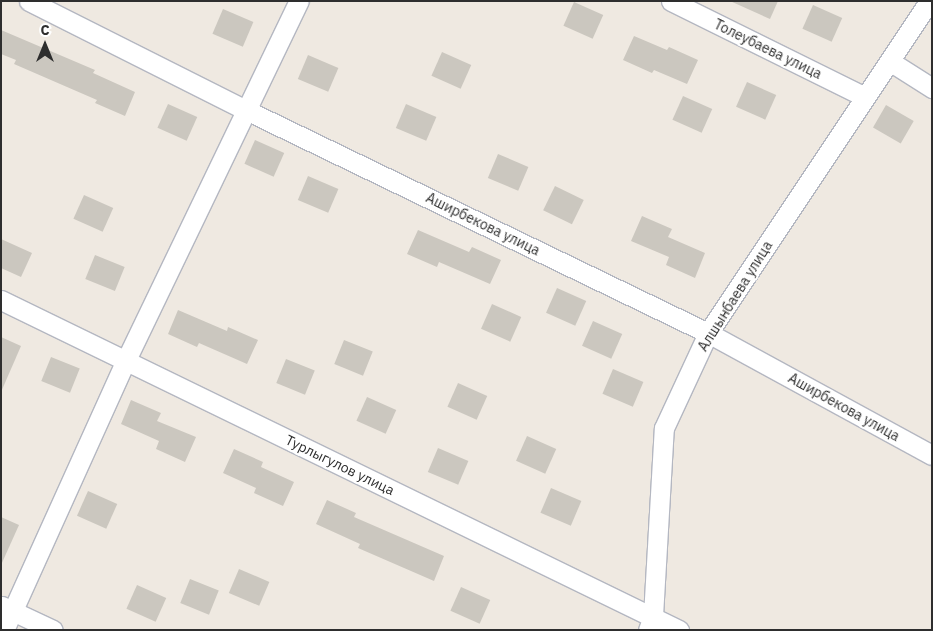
<!DOCTYPE html>
<html>
<head>
<meta charset="utf-8">
<style>
	body { margin:0 }
	#map { position:relative; width:933px; height:631px; overflow:hidden; background:#efe9e1; font-family:"IBM Plex Sans",sans-serif }
	div>[style] { position:absolute }
	.building>* { inset:0; background:#cbc7bf; transform-origin:0 0 }
	.roads { filter:drop-shadow(1px 0 #b4b7c1) drop-shadow(-1px 0 #b4b7c1) drop-shadow(0 1px #b4b7c1) drop-shadow(0 -1px #b4b7c1) }
	.street>* { height:19px; margin:-9.5px; padding:0 9.5px; transform-origin:9.5px; border-radius:9.5px; background:#fff }
	span { translate:-50% -50%; white-space:nowrap; text-align:center; line-height:1.15; -webkit-text-stroke:4px #fff; paint-order:stroke }
	.street-label { font-size:14px; color:#2e2e2e }
	.frame { position:absolute; inset:0; border:2px solid #2e2e2e; pointer-events:none }
	.north { position:absolute; left:20px; top:20px; width:50px; height:50px; -webkit-text-stroke:4px #fff; paint-order:stroke; rotate:0deg; font-size:14px; font-weight:700; line-height:20px; text-align:center; color:#2e2e2e }
	.north::after { content:''; display:block; margin:auto; width:18px; height:22px; background:#2e2e2e; clip-path:polygon(50% 0,100% 100%,50% 72%,0 100%) }
</style>
</head>
<body>
<div id="map">
	<div class="building">
		<i style="clip-path:polygon(730px 1px,778px 1px,770px 19px)"></i>
		<i style="left:574px;top:2px;width:32px;height:26px;rotate:24deg"></i>
		<i style="left:813px;top:5px;width:32px;height:26px;rotate:24deg"></i>
		<i style="left:223px;top:9px;width:33px;height:27px;rotate:23deg"></i>
		<i style="clip-path:polygon(1px 30px,95px 70px,93px 73px,135px 92px,125px 116px,95px 103px,97px 100px,14px 64px,16px 60px,1px 54px)"></i>
		<i style="clip-path:polygon(634px 36px,667px 50px,669px 47px,698px 60px,687px 84px,654px 70px,652px 73px,623px 60px)"></i>
		<i style="left:442px;top:52px;width:32px;height:26px;rotate:24deg"></i>
		<i style="left:308px;top:55px;width:33px;height:26px;rotate:23deg"></i>
		<i style="left:747px;top:82px;width:32px;height:27px;rotate:24deg"></i>
		<i style="left:683px;top:96px;width:32px;height:26px;rotate:24deg"></i>
		<i style="left:168px;top:104px;width:32px;height:26px;rotate:24deg"></i>
		<i style="left:406px;top:104px;width:33px;height:26px;rotate:23deg"></i>
		<i style="left:886px;top:105px;width:32px;height:26px;rotate:30deg"></i>
		<i style="left:255px;top:140px;width:32px;height:26px;rotate:24deg"></i>
		<i style="left:498px;top:154px;width:33px;height:26px;rotate:23deg"></i>
		<i style="left:308px;top:176px;width:33px;height:26px;rotate:23deg"></i>
		<i style="left:555px;top:186px;width:32px;height:27px;rotate:26deg"></i>
		<i style="left:84px;top:195px;width:32px;height:26px;rotate:24deg"></i>
		<i style="clip-path:polygon(642px 216px,672px 229px,668px 237px,705px 253px,695px 278px,666px 265px,669px 257px,631px 241px)"></i>
		<i style="clip-path:polygon(418px 230px,469px 252px,472px 247px,501px 260px,490px 284px,439px 262px,437px 267px,407px 254px)"></i>
		<i style="clip-path:polygon(1px 239px,32px 253px,21px 277px,1px 268px)"></i>
		<i style="left:95px;top:255px;width:32px;height:26px;rotate:22deg"></i>
		<i style="left:557px;top:288px;width:32px;height:27px;rotate:24deg"></i>
		<i style="left:492px;top:304px;width:32px;height:27px;rotate:24deg"></i>
		<i style="clip-path:polygon(178px 310px,227px 331px,228px 327px,258px 340px,247px 364px,199px 343px,197px 347px,168px 334px)"></i>
		<i style="left:593px;top:321px;width:32px;height:27px;rotate:24deg"></i>
		<i style="clip-path:polygon(1px 337px,21px 346px,1px 392px)"></i>
		<i style="left:344px;top:340px;width:31px;height:26px;rotate:22deg"></i>
		<i style="left:51px;top:357px;width:31px;height:26px;rotate:22deg"></i>
		<i style="left:286px;top:359px;width:31px;height:26px;rotate:22deg"></i>
		<i style="left:613px;top:369px;width:33px;height:27px;rotate:23deg"></i>
		<i style="left:458px;top:383px;width:32px;height:26px;rotate:24deg"></i>
		<i style="left:367px;top:397px;width:32px;height:26px;rotate:24deg"></i>
		<i style="clip-path:polygon(131px 400px,161px 413px,157px 421px,196px 437px,185px 462px,156px 449px,159px 441px,121px 424px)"></i>
		<i style="left:527px;top:436px;width:32px;height:27px;rotate:24deg"></i>
		<i style="left:438px;top:448px;width:33px;height:26px;rotate:23deg"></i>
		<i style="clip-path:polygon(234px 449px,263px 462px,261px 467px,294px 482px,283px 506px,254px 493px,256px 488px,223px 473px)"></i>
		<i style="left:551px;top:488px;width:33px;height:27px;rotate:23deg"></i>
		<i style="left:88px;top:491px;width:32px;height:27px;rotate:24deg"></i>
		<i style="clip-path:polygon(327px 500px,356px 513px,354px 517px,444px 556px,434px 581px,358px 548px,360px 544px,316px 524px)"></i>
		<i style="clip-path:polygon(1px 517px,19px 525px,1px 565px)"></i>
		<i style="left:239px;top:569px;width:33px;height:26px;rotate:23deg"></i>
		<i style="left:190px;top:579px;width:31px;height:26px;rotate:22deg"></i>
		<i style="left:137px;top:585px;width:32px;height:26px;rotate:24deg"></i>
		<i style="left:461px;top:587px;width:32px;height:26px;rotate:24deg"></i>
	</div>
	<div class="roads">
		<div class="street">
			<i style="left:29px;top:1px;width:243px;rotate:26.7deg"></i>
			<i style="left:246px;top:110px;width:513px;rotate:25.77deg"></i>
			<i style="left:708px;top:333px;width:255px;rotate:28.6deg"></i>
			<i style="left:671px;top:1px;width:216px;rotate:26.3deg"></i>
			<i style="left:891px;top:62px;width:49px;rotate:32.4deg"></i>
			<i style="left:1px;top:300px;width:754px;rotate:25.95deg"></i>
			<i style="left:2px;top:606px;width:56px;rotate:25.2deg"></i>
			<i style="left:4px;top:630px;width:294px;rotate:-65.7deg"></i>
			<i style="left:125px;top:362px;width:401px;rotate:-64.3deg"></i>
			<i style="left:648px;top:630px;width:15px;rotate:-70deg"></i>
			<i style="left:653px;top:616px;width:188px;rotate:-86.7deg"></i>
			<i style="left:664px;top:428px;width:105px;rotate:-65.1deg"></i>
			<i style="left:708px;top:333px;width:399px;rotate:-56.3deg"></i>
		</div>
	</div>
	<div class="street-label">
		<span style="left:768px;top:49px;rotate:26deg">Толеубаева улица</span>
		<span style="left:483px;top:224px;rotate:26deg">Аширбекова улица</span>
		<span style="left:735px;top:296px;rotate:-58deg">Алшынбаева улица</span>
		<span style="left:844px;top:407px;rotate:29deg">Аширбекова улица</span>
		<span style="left:340px;top:465px;rotate:26deg">Турлыгулов улица</span>
	</div>
	<div class="frame"></div>
	<div class="north">С</div>
</div>
</body>
</html>
